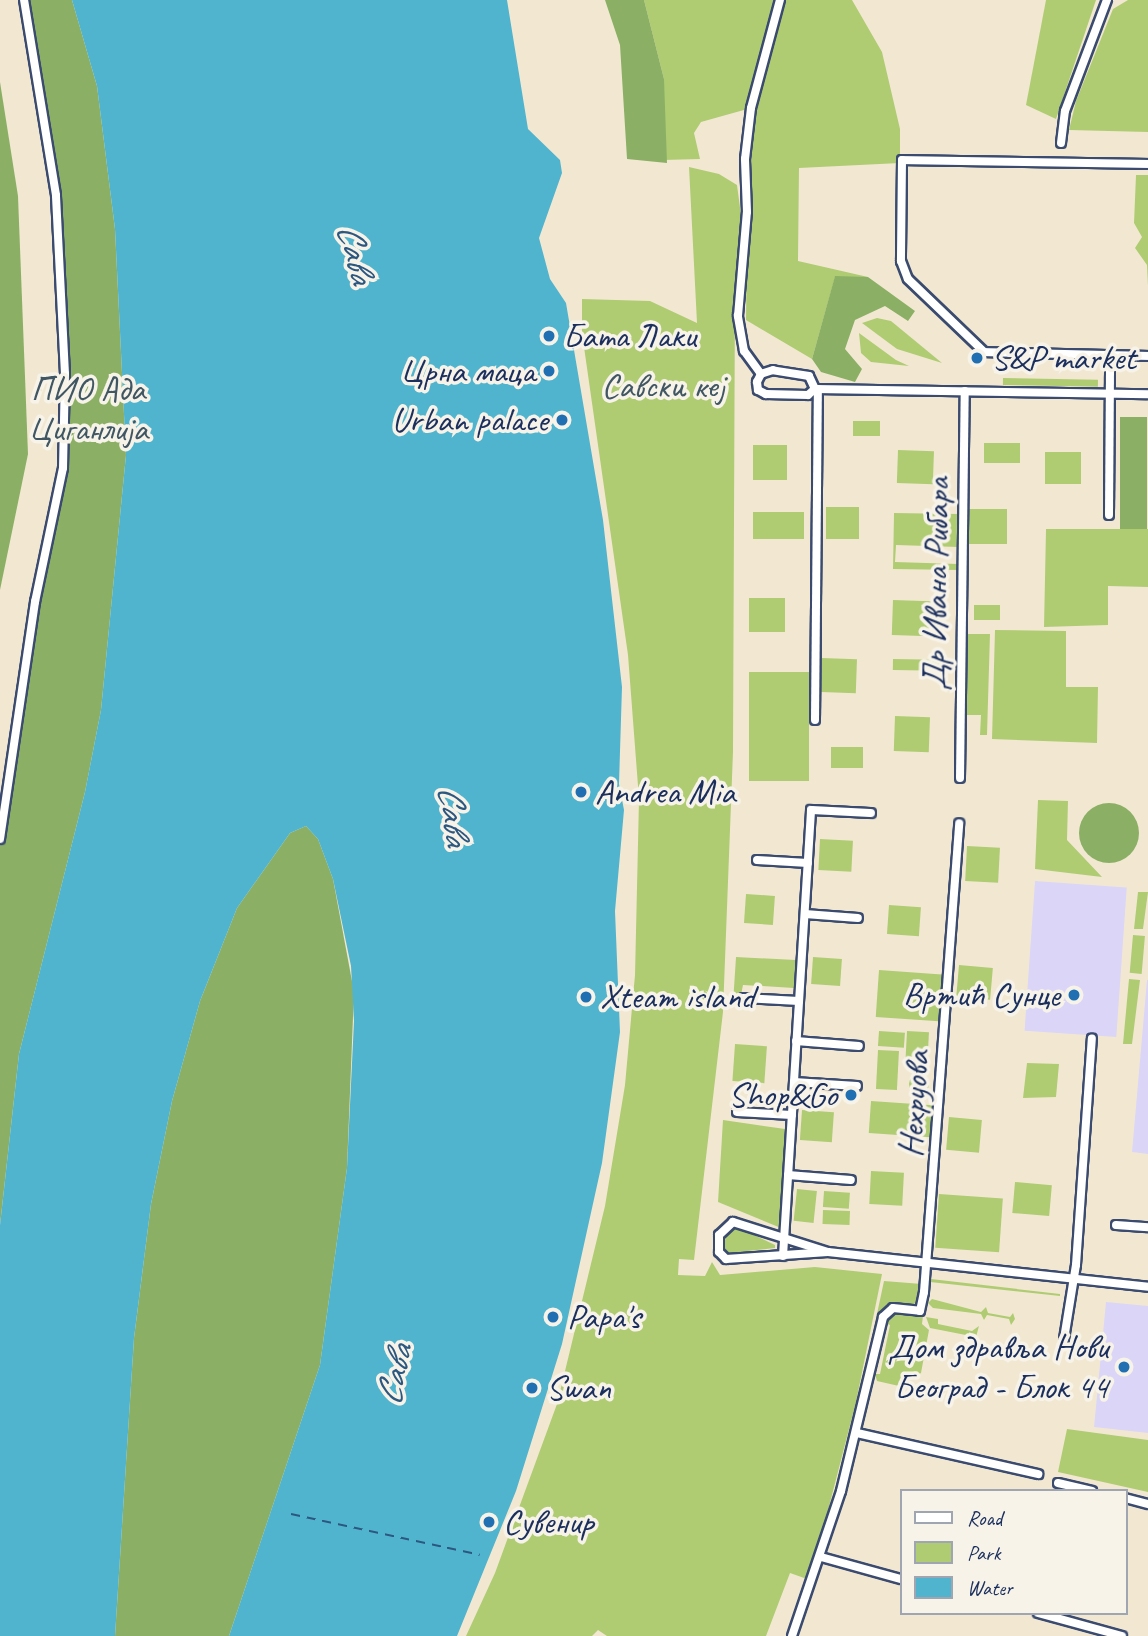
<!DOCTYPE html>
<html>
<head>
<meta charset="utf-8">
<style>
	body { margin:0 }
	#map { position:relative; width:1148px; height:1636px; overflow:hidden; background:#f2e8d2; font-family:Caveat,sans-serif }
	div>[style] { position:absolute }
	.built>* { inset:0; background:#dbd6f7; transform-origin:0 0 }
	.green>* { inset:0; background:#afcc73; transform-origin:0 0 }
	.round { border-radius:50% }
	.forest>* { inset:0; background:#8bb065; transform-origin:0 0 }
	.water>* { inset:0; background:#50b4cf }
	.ferry>* { height:2px; margin-top:-1px; transform-origin:0; background:repeating-linear-gradient(90deg,#2b5780 0 9px,transparent 0 16px) }
	.roads { filter:drop-shadow(2px 0 #3b4b6f) drop-shadow(-2px 0 #3b4b6f) drop-shadow(0 2px #3b4b6f) drop-shadow(0 -2px #3b4b6f) }
	.minor>* { height:8px; margin:-4px; padding:0 4px; transform-origin:4px; border-radius:4px; background:#fff }
	.dots>* { width:19px; height:19px; translate:-50% -50%; box-sizing:border-box; border:4px solid #f7f3e8; border-radius:50% }
	span { translate:-50% -50%; white-space:nowrap; text-align:center; line-height:1.15; -webkit-text-stroke:7px #f7f3e8; paint-order:stroke }
	.poi-label { font-size:35px; color:#1b2f5e }
	.left { translate:0 -50%; text-align:left }
	.right { translate:-100% -50%; text-align:right }
	.park-label { font-size:35px; color:#405663 }
	.street-label { font-size:35px; color:#1b2f5e }
	.water-label { font-size:37px; color:#2b5780; font-style:italic }
	.legend { position:absolute; left:900px; top:1489px; width:228px; height:126px; box-sizing:border-box; background:#f7f3e8; border:2px solid #9fa5b1; margin:0; padding:9px 12px; list-style:none; font-size:21px; color:#1b2f5e }
	.legend li { display:flex; align-items:center; gap:14px; height:35px }
	.legend b { width:35px; border:2px solid #9fa5b1 }
</style>
</head>
<body>
<div id="map">
	<div class="built">
		<i style="left:1035px;top:881px;width:92px;height:150px;rotate:4deg"></i>
		<i style="clip-path:polygon(1147px 980px,1148px 980px,1148px 1154px,1132px 1152px)"></i>
		<i style="clip-path:polygon(1106px 1302px,1148px 1306px,1148px 1433px,1094px 1427px)"></i>
	</div>
	<div class="green">
		<i style="clip-path:polygon(644px 0,779px 0,751px 108px,701px 122px,694px 133px,700px 159px,663px 160px,664px 79px)"></i>
		<i style="clip-path:polygon(783px 0,852px 0,882px 52px,900px 129px,900px 163px,799px 168px,798px 261px,868px 277px,835px 277px,812px 359px,746px 320px,748px 129px)"></i>
		<i style="clip-path:polygon(1046px 0,1096px 0,1056px 119px,1026px 105px)"></i>
		<i style="clip-path:polygon(1128px 0,1148px 0,1148px 132px,1069px 130px,1076px 101px,1113px 9px)"></i>
		<i style="clip-path:polygon(689px 167px,719px 174px,737px 185px,741px 215px,735px 291px,733px 752px,723px 1012px,694px 1260px,679px 1259px,678px 1275px,705px 1276px,712px 1262px,720px 1275px,815px 1267px,882px 1274px,856px 1402px,817px 1553px,807px 1579px,790px 1573px,766px 1636px,607px 1636px,598px 1630px,592px 1636px,466px 1636px,495px 1573px,557px 1404px,605px 1206px,625px 1085px,635px 975px,639px 799px,628px 655px,582px 333px,582px 299px,650px 301px,697px 323px)"></i>
		<i style="clip-path:polygon(1136px 175px,1148px 175px,1148px 286px,1147px 265px,1135px 248px,1142px 237px,1134px 223px)"></i>
		<i style="clip-path:polygon(877px 318px,891px 321px,942px 363px,897px 349px,862px 323px)"></i>
		<i style="clip-path:polygon(859px 333px,896px 360px,909px 366px,871px 362px,861px 353px)"></i>
		<i style="left:1003px;top:378px;width:95px;height:7px;rotate:1deg"></i>
		<i style="left:853px;top:421px;width:27px;height:15px"></i>
		<i style="left:984px;top:443px;width:36px;height:20px"></i>
		<i style="left:753px;top:445px;width:34px;height:35px"></i>
		<i style="left:898px;top:450px;width:36px;height:33px;rotate:2deg"></i>
		<i style="left:1045px;top:452px;width:36px;height:32px"></i>
		<i style="left:826px;top:507px;width:33px;height:32px"></i>
		<i style="left:969px;top:509px;width:38px;height:35px"></i>
		<i style="left:753px;top:512px;width:51px;height:27px"></i>
		<i style="clip-path:polygon(894px 513px,959px 514px,958px 547px,896px 545px,895px 562px,958px 564px,958px 570px,893px 569px)"></i>
		<i style="clip-path:polygon(1046px 529px,1148px 529px,1148px 587px,1108px 586px,1108px 625px,1044px 627px)"></i>
		<i style="left:749px;top:598px;width:36px;height:34px"></i>
		<i style="left:893px;top:600px;width:38px;height:35px;rotate:2deg"></i>
		<i style="left:974px;top:605px;width:26px;height:15px"></i>
		<i style="clip-path:polygon(995px 630px,1066px 631px,1066px 687px,1098px 687px,1097px 743px,992px 739px)"></i>
		<i style="clip-path:polygon(968px 634px,990px 634px,987px 735px,980px 735px,981px 715px,965px 715px)"></i>
		<i style="left:822px;top:658px;width:35px;height:34px;rotate:2deg"></i>
		<i style="left:893px;top:659px;width:61px;height:11px;rotate:1deg"></i>
		<i style="left:749px;top:672px;width:60px;height:109px"></i>
		<i style="left:895px;top:716px;width:35px;height:35px;rotate:2deg"></i>
		<i style="left:831px;top:747px;width:32px;height:21px"></i>
		<i style="clip-path:polygon(1038px 800px,1068px 801px,1067px 840px,1102px 877px,1035px 869px)"></i>
		<i style="left:820px;top:839px;width:33px;height:31px;rotate:3deg"></i>
		<i style="left:967px;top:846px;width:33px;height:35px;rotate:3deg"></i>
		<i style="clip-path:polygon(1138px 892px,1148px 892px,1143px 929px,1134px 929px)"></i>
		<i style="left:746px;top:894px;width:29px;height:29px;rotate:4deg"></i>
		<i style="left:889px;top:905px;width:32px;height:29px;rotate:4deg"></i>
		<i style="left:1133px;top:935px;width:12px;height:38px;rotate:5deg"></i>
		<i style="clip-path:polygon(736px 957px,796px 960px,794px 988px,743px 985px,741px 995px,733px 1003px)"></i>
		<i style="left:813px;top:957px;width:29px;height:27px;rotate:4deg"></i>
		<i style="left:959px;top:965px;width:34px;height:32px;rotate:5deg"></i>
		<i style="left:879px;top:970px;width:63px;height:47px;rotate:4deg"></i>
		<i style="clip-path:polygon(1129px 979px,1140px 980px,1132px 1044px,1123px 1044px)"></i>
		<i style="left:879px;top:1031px;width:26px;height:15px;rotate:4deg"></i>
		<i style="left:907px;top:1031px;width:22px;height:35px;rotate:3deg"></i>
		<i style="left:735px;top:1044px;width:32px;height:37px;rotate:4deg"></i>
		<i style="left:878px;top:1050px;width:21px;height:39px;rotate:3deg"></i>
		<i style="clip-path:polygon(1027px 1063px,1059px 1064px,1056px 1097px,1023px 1098px)"></i>
		<i class="round" style="left:909px;top:1074px;width:20px;height:20px"></i>
		<i style="left:871px;top:1101px;width:62px;height:32px;rotate:4deg"></i>
		<i style="left:802px;top:1110px;width:32px;height:30px;rotate:4deg"></i>
		<i style="left:949px;top:1117px;width:33px;height:33px;rotate:5deg"></i>
		<i style="clip-path:polygon(723px 1120px,785px 1129px,781px 1228px,718px 1202px)"></i>
		<i style="left:871px;top:1171px;width:33px;height:33px;rotate:3deg"></i>
		<i style="left:1015px;top:1182px;width:37px;height:31px;rotate:5deg"></i>
		<i style="left:797px;top:1189px;width:20px;height:32px;rotate:6deg"></i>
		<i style="left:824px;top:1191px;width:26px;height:16px;rotate:4deg"></i>
		<i style="left:939px;top:1194px;width:64px;height:54px;rotate:4deg"></i>
		<i style="left:823px;top:1210px;width:27px;height:14px;rotate:2deg"></i>
		<i style="clip-path:polygon(737px 1227px,775px 1245px,775px 1248px,729px 1253px,724px 1248px,726px 1233px)"></i>
		<i style="clip-path:polygon(931px 1279px,1060px 1294px,1060px 1296px,930px 1282px)"></i>
		<i style="clip-path:polygon(884px 1281px,922px 1284px,918px 1301px,911px 1306px,889px 1304px,880px 1314px,838px 1490px,823px 1533px,858px 1403px)"></i>
		<i style="clip-path:polygon(932px 1299px,981px 1312px,986px 1307px,988px 1313px,1010px 1317px,1013px 1313px,1015px 1319px,1011px 1325px,1009px 1319px,987px 1315px,984px 1320px,981px 1314px,933px 1308px,928px 1303px)"></i>
		<i style="clip-path:polygon(895px 1312px,923px 1316px,922px 1324px,929px 1330px,921px 1373px,899px 1386px,877px 1381px,875px 1374px,880px 1374px,890px 1325px,885px 1323px)"></i>
		<i style="clip-path:polygon(926px 1317px,938px 1319px,938px 1324px,972px 1331px,979px 1326px,976px 1337px,930px 1328px)"></i>
		<i style="clip-path:polygon(1067px 1429px,1148px 1440px,1148px 1492px,1058px 1472px)"></i>
	</div>
	<div class="forest">
		<i style="clip-path:polygon(24px 0,72px 0,97px 86px,115px 229px,126px 455px,101px 710px,85px 792px,19px 1054px,0 1225px,0 839px,35px 602px,63px 468px,65px 374px,56px 195px)"></i>
		<i style="clip-path:polygon(605px 0,644px 0,664px 79px,667px 163px,627px 159px,620px 45px)"></i>
		<i style="clip-path:polygon(0 82px,18px 196px,28px 454px,0 590px)"></i>
		<i style="clip-path:polygon(835px 276px,868px 277px,915px 311px,908px 321px,885px 306px,855px 320px,845px 349px,862px 369px,855px 382px,821px 372px,812px 359px)"></i>
		<i style="left:1120px;top:417px;width:27px;height:112px"></i>
		<i class="round" style="left:1079px;top:803px;width:60px;height:60px"></i>
		<i style="clip-path:polygon(306px 826px,318px 839px,333px 879px,354px 992px,347px 1168px,320px 1365px,229px 1636px,115px 1636px,134px 1338px,151px 1204px,172px 1101px,200px 1001px,237px 908px,290px 833px)"></i>
	</div>
	<div class="water">
		<i style="clip-path:polygon(72px 0,507px 0,528px 129px,560px 160px,562px 173px,539px 238px,550px 279px,566px 303px,603px 520px,622px 687px,619px 784px,624px 810px,615px 911px,620px 1032px,602px 1163px,562px 1344px,516px 1491px,457px 1636px,229px 1636px,320px 1365px,347px 1168px,354px 1021px,351px 966px,333px 879px,318px 839px,306px 826px,290px 833px,237px 908px,200px 1001px,172px 1101px,151px 1204px,134px 1338px,115px 1636px,0 1636px,0 1225px,19px 1054px,85px 792px,101px 710px,126px 455px,115px 229px,97px 86px)"></i>
	</div>
	<div class="ferry">
		<i style="left:291px;top:1514px;width:193px;rotate:12.2deg"></i>
	</div>
	<div class="roads">
		<div class="minor">
			<i style="left:1061px;top:143px;width:32px;rotate:-83deg"></i>
			<i style="left:1065px;top:111px;width:119px;rotate:-69.3deg"></i>
			<i style="left:1148px;top:164px;width:246px;rotate:-179.1deg"></i>
			<i style="left:902px;top:160px;width:101px;rotate:90.6deg"></i>
			<i style="left:901px;top:261px;width:19px;rotate:69deg"></i>
			<i style="left:908px;top:279px;width:105px;rotate:43.8deg"></i>
			<i style="left:984px;top:352px;width:164px;rotate:1.4deg"></i>
			<i style="left:761px;top:374px;width:29px;rotate:-126deg"></i>
			<i style="left:744px;top:351px;width:36px;rotate:-100deg"></i>
			<i style="left:738px;top:316px;width:104px;rotate:-85.1deg"></i>
			<i style="left:747px;top:212px;width:53px;rotate:-92.2deg"></i>
			<i style="left:745px;top:159px;width:51px;rotate:-83.3deg"></i>
			<i style="left:751px;top:108px;width:112px;rotate:-75deg"></i>
			<i style="left:815px;top:389px;width:14px;rotate:-115deg"></i>
			<i style="left:809px;top:376px;width:36px;rotate:-171deg"></i>
			<i style="left:773px;top:370px;width:13px;rotate:162deg"></i>
			<i style="left:761px;top:374px;width:9px;rotate:117deg"></i>
			<i style="left:757px;top:382px;width:8px;rotate:83deg"></i>
			<i style="left:758px;top:390px;width:9px;rotate:27deg"></i>
			<i style="left:766px;top:394px;width:42px;rotate:1.4deg"></i>
			<i style="left:808px;top:395px;width:9px;rotate:-41deg"></i>
			<i style="left:815px;top:389px;width:333px;rotate:0.9deg"></i>
			<i style="left:1109px;top:515px;width:160px;rotate:-89.6deg"></i>
			<i style="left:815px;top:720px;width:331px;rotate:-89.5deg"></i>
			<i style="left:960px;top:778px;width:387px;rotate:-89.3deg"></i>
			<i style="left:0;top:839px;width:240px;rotate:-81.6deg"></i>
			<i style="left:35px;top:602px;width:137px;rotate:-78.2deg"></i>
			<i style="left:63px;top:468px;width:94px;rotate:-88.8deg"></i>
			<i style="left:65px;top:374px;width:179px;rotate:-92.9deg"></i>
			<i style="left:56px;top:195px;width:198px;rotate:-99.3deg"></i>
			<i style="left:757px;top:860px;width:51px;rotate:3.4deg"></i>
			<i style="left:805px;top:914px;width:53px;rotate:4.3deg"></i>
			<i style="left:743px;top:998px;width:56px;rotate:3.1deg"></i>
			<i style="left:796px;top:1041px;width:63px;rotate:4.5deg"></i>
			<i style="left:794px;top:1082px;width:63px;rotate:3.6deg"></i>
			<i style="left:737px;top:1112px;width:55px;rotate:3.1deg"></i>
			<i style="left:788px;top:1175px;width:63px;rotate:4.5deg"></i>
			<i style="left:1116px;top:1225px;width:32px;rotate:4deg"></i>
			<i style="left:828px;top:1252px;width:100px;rotate:-162.5deg"></i>
			<i style="left:733px;top:1222px;width:19px;rotate:137deg"></i>
			<i style="left:719px;top:1235px;width:17px;rotate:90deg"></i>
			<i style="left:719px;top:1252px;width:10px;rotate:45deg"></i>
			<i style="left:726px;top:1259px;width:102px;rotate:-3.9deg"></i>
			<i style="left:828px;top:1252px;width:322px;rotate:6.2deg"></i>
			<i style="left:783px;top:1256px;width:447px;rotate:-86.4deg"></i>
			<i style="left:811px;top:810px;width:60px;rotate:2.9deg"></i>
			<i style="left:1064px;top:1339px;width:75px;rotate:-80.8deg"></i>
			<i style="left:1076px;top:1265px;width:227px;rotate:-86deg"></i>
			<i style="left:857px;top:1433px;width:186px;rotate:12.8deg"></i>
			<i style="left:1058px;top:1483px;width:35px;rotate:13deg"></i>
			<i style="left:1125px;top:1498px;width:24px;rotate:15deg"></i>
			<i style="left:821px;top:1557px;width:83px;rotate:15.4deg"></i>
			<i style="left:1038px;top:1613px;width:87px;rotate:15.3deg"></i>
			<i style="left:792px;top:1636px;width:153px;rotate:-71.3deg"></i>
			<i style="left:841px;top:1491px;width:179px;rotate:-76.4deg"></i>
			<i style="left:883px;top:1317px;width:13px;rotate:-42deg"></i>
			<i style="left:893px;top:1308px;width:27px;rotate:6deg"></i>
			<i style="left:920px;top:1311px;width:19px;rotate:-78deg"></i>
			<i style="left:924px;top:1292px;width:470px;rotate:-85.7deg"></i>
		</div>
	</div>
	<div class="dots">
		<i style="left:549px;top:336px;background:#1f6fb2"></i>
		<i style="left:977px;top:358px;background:#1f6fb2"></i>
		<i style="left:549px;top:371px;background:#1f6fb2"></i>
		<i style="left:562px;top:420px;background:#1f6fb2"></i>
		<i style="left:581px;top:792px;background:#1f6fb2"></i>
		<i style="left:1074px;top:995px;background:#1f6fb2"></i>
		<i style="left:586px;top:997px;background:#1f6fb2"></i>
		<i style="left:851px;top:1095px;background:#1f6fb2"></i>
		<i style="left:553px;top:1317px;background:#1f6fb2"></i>
		<i style="left:1124px;top:1367px;background:#1f6fb2"></i>
		<i style="left:532px;top:1388px;background:#1f6fb2"></i>
		<i style="left:489px;top:1522px;background:#1f6fb2"></i>
	</div>
	<div class="poi-label">
		<span class="left" style="left:563px;top:336px">Бата Лаки</span>
		<span class="left" style="left:991px;top:358px">S&amp;P market</span>
		<span class="right" style="left:535px;top:371px">Црна маца</span>
		<span class="right" style="left:548px;top:420px">Urban palace</span>
		<span class="left" style="left:595px;top:792px">Andrea Mia</span>
		<span class="right" style="left:1060px;top:995px">Вртић Сунце</span>
		<span class="left" style="left:600px;top:997px">Xteam island</span>
		<span class="right" style="left:837px;top:1095px">Shop&amp;Go</span>
		<span class="left" style="left:567px;top:1317px">Papa's</span>
		<span class="right" style="left:1108px;top:1367px">Дом здравља Нови<br>Београд - Блок 44</span>
		<span class="left" style="left:546px;top:1388px">Swan</span>
		<span class="left" style="left:503px;top:1522px">Сувенир</span>
	</div>
	<div class="park-label">
		<span style="left:663px;top:386px">Савски кеј</span>
		<span style="left:88px;top:409px">ПИО Ада<br>Циганлија</span>
	</div>
	<div class="street-label">
		<span style="left:936px;top:584px;rotate:-89deg">Др Ивана Рибара</span>
		<span style="left:914px;top:1104px;rotate:-86deg">Нехруова</span>
	</div>
	<div class="water-label">
		<span style="left:356px;top:253px;rotate:76deg">Сава</span>
		<span style="left:454px;top:815px;rotate:83deg">Сава</span>
		<span style="left:394px;top:1375px;rotate:-77deg">Сава</span>
	</div>
	<ul class="legend">
	<li><b style="height:9px;background:#fff"></b>Road</li>
	<li><b style="height:19px;background:#afcc73"></b>Park</li>
	<li><b style="height:19px;background:#50b4cf"></b>Water</li>
	</ul>
</div>
</body>
</html>
